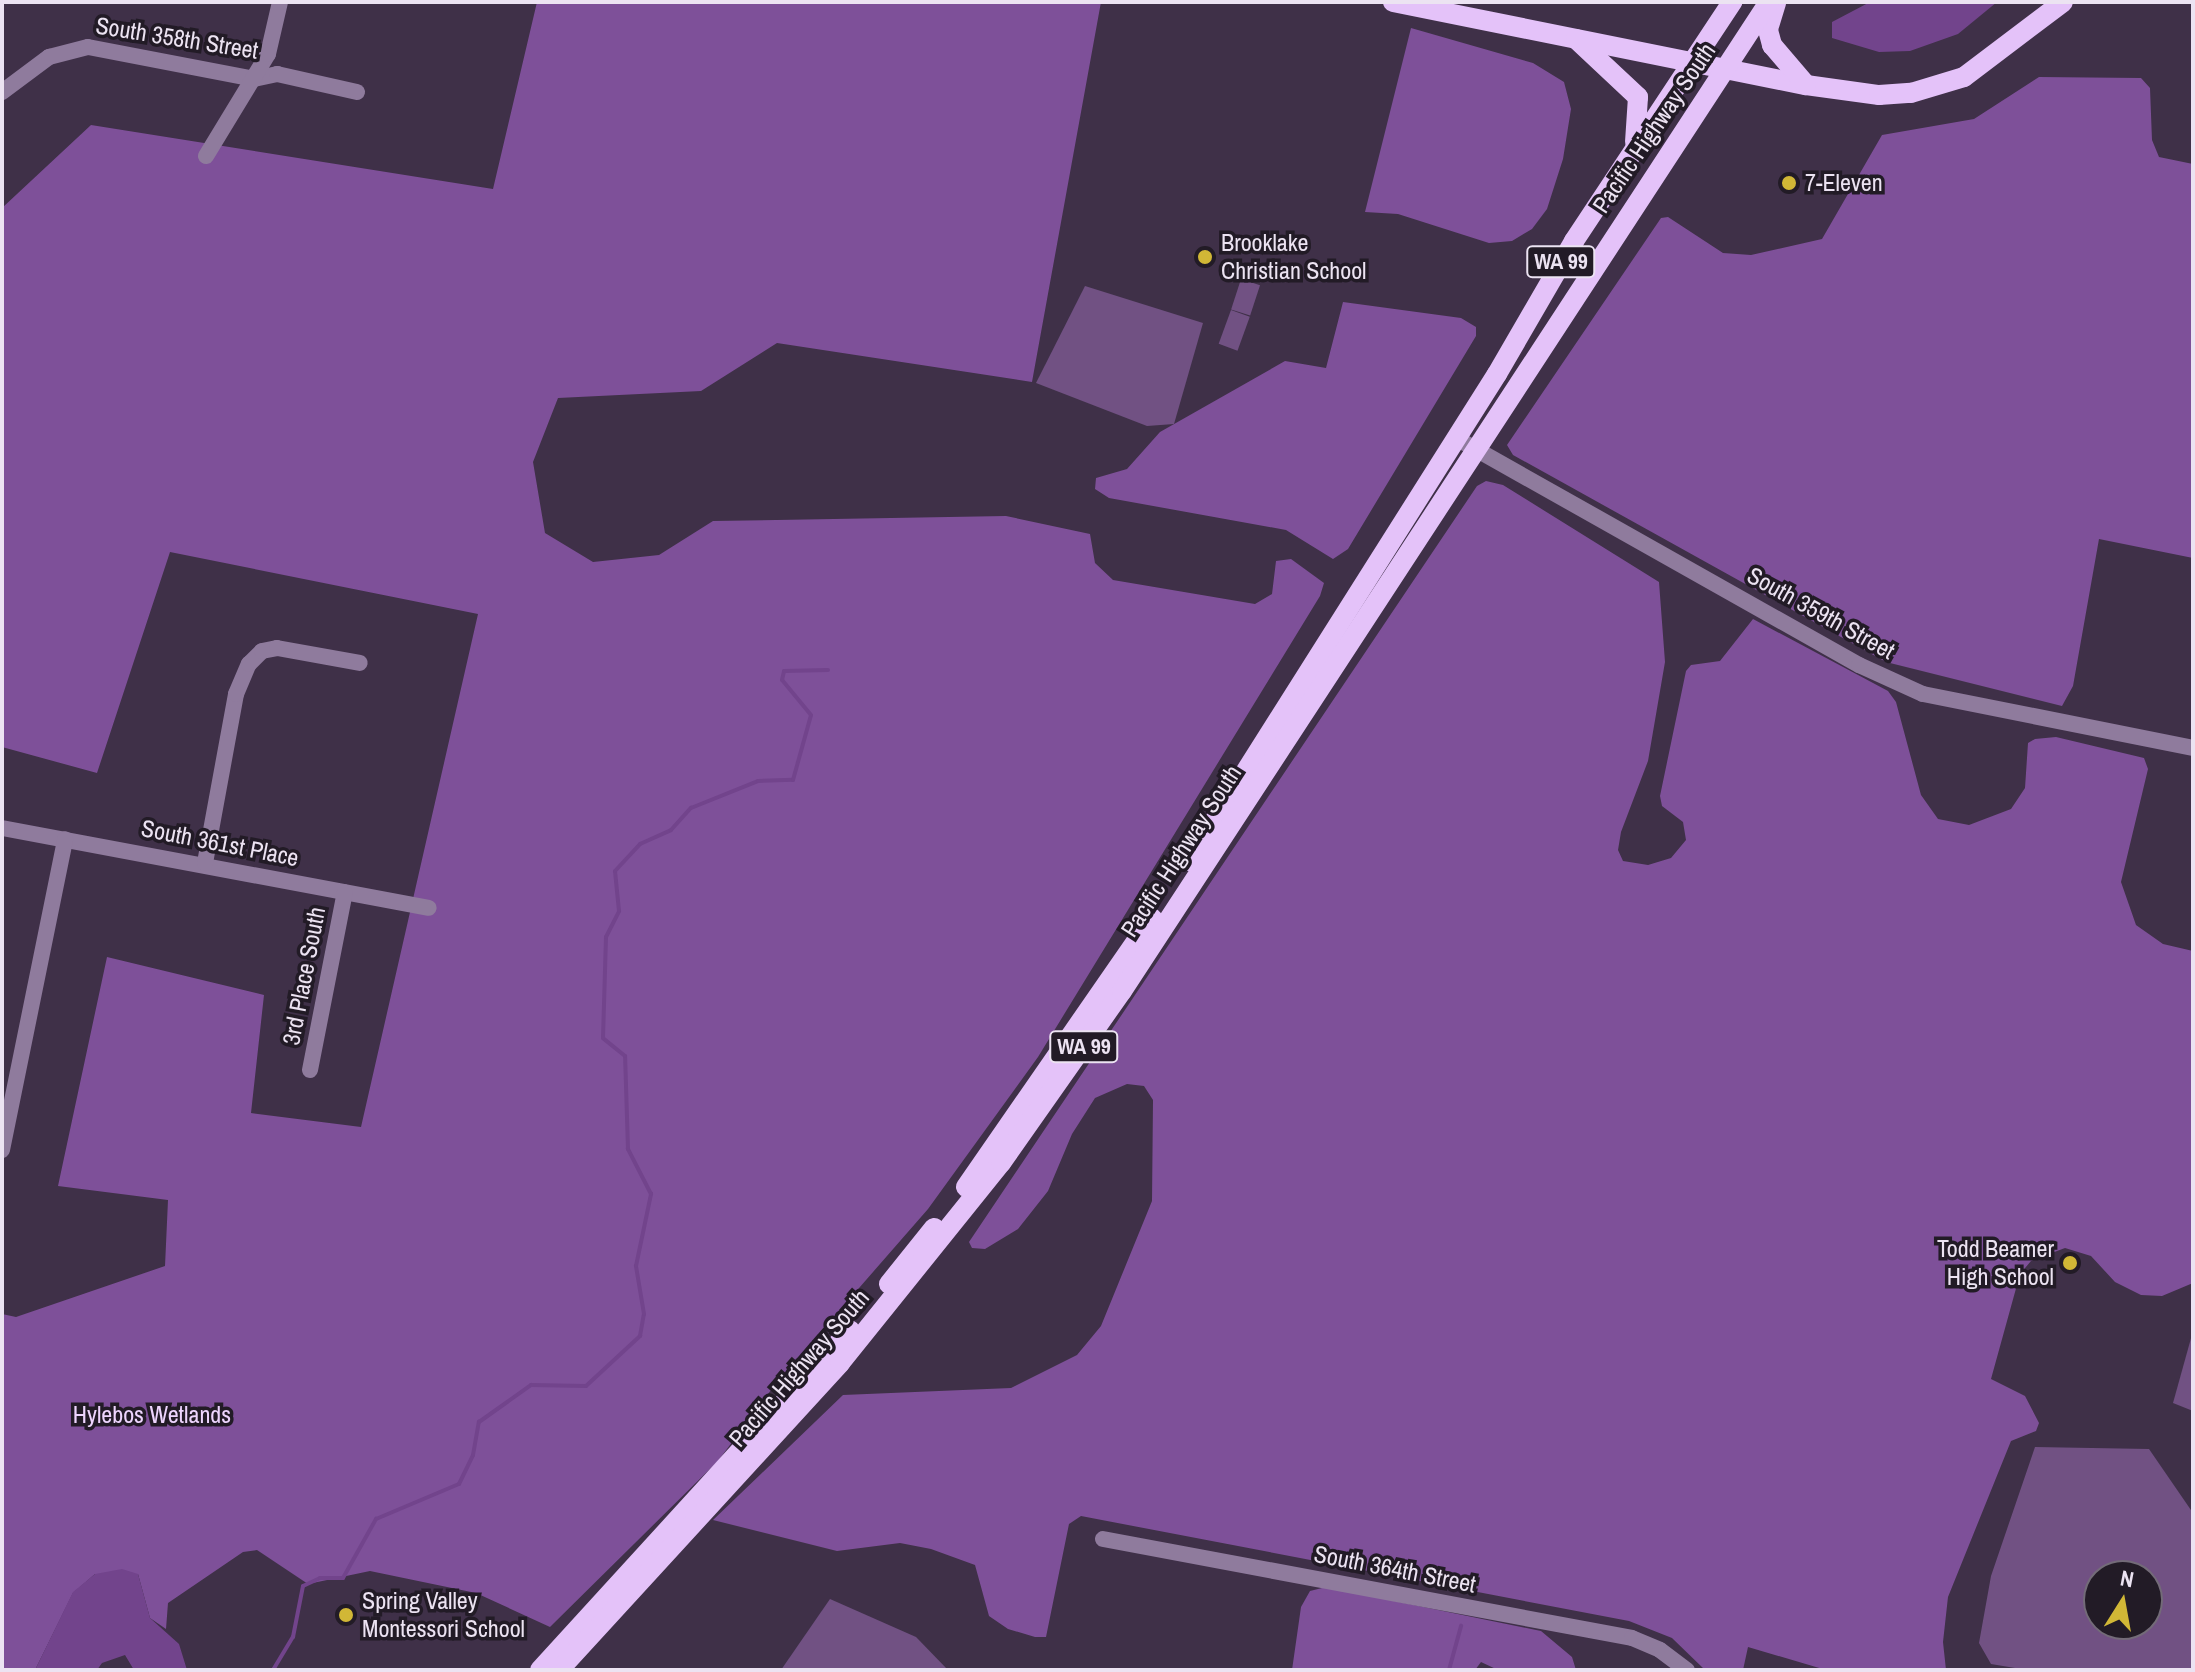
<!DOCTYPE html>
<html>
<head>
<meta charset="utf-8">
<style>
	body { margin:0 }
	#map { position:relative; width:2195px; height:1672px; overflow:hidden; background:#3f3048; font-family:"Archivo Narrow",sans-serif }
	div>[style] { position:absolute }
	.green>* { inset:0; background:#715183; transform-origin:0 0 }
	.forest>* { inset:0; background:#7e5099 }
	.water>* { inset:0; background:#72448c }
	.stream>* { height:4px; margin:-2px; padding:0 2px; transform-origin:2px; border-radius:2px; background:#72448c }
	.minor>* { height:16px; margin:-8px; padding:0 8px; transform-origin:8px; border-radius:8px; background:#8f7b9d }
	.major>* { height:20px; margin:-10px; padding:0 10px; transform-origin:10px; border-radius:10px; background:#e4c2f9 }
	.dots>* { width:22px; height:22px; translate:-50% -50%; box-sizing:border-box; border:4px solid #221b26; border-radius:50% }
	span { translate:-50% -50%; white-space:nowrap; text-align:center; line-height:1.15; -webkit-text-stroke:7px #221b26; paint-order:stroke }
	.shield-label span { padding:2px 6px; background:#221b26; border:2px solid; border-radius:6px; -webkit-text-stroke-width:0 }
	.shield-label { font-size:22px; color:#ece3f2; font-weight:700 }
	.street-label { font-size:24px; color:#ece3f2 }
	.poi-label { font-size:24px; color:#ece3f2 }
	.left { translate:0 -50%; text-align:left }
	.right { translate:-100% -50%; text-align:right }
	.park-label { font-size:24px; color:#eed5fe }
	.frame { position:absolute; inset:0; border:4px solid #ece3f2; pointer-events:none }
	.north { position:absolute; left:2083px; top:1560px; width:80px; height:80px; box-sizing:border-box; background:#221b26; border:2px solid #736b78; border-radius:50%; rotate:11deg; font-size:22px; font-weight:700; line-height:32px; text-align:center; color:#ece3f2 }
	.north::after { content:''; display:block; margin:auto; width:28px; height:36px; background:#d1b736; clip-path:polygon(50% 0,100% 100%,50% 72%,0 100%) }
</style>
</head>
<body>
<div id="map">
	<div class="green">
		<i style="left:1241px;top:279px;width:20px;height:32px;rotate:18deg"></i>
		<i style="clip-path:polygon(1085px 286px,1203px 323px,1174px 424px,1147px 426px,1036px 383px)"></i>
		<i style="left:1231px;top:310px;width:20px;height:36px;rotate:20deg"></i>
		<i style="clip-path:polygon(2193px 1331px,2193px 1411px,2173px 1403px)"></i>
		<i style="clip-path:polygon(evenodd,2035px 1447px,2149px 1449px,2193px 1513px,2193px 1670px,2027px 1670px,1991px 1664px,1979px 1643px,1991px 1576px,2035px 1447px,2147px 1576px,2147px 1624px,2099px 1624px,2099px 1576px,2147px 1576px)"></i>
		<i style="clip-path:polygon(830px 1599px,916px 1637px,948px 1670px,781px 1670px)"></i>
	</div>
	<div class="forest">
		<i style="clip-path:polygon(537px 2px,1101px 2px,1032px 382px,777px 343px,701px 391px,558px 398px,533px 462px,545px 533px,593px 562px,659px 555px,713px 521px,1006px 516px,1090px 534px,1095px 563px,1113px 580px,1255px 604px,1272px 594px,1276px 561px,1291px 559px,1324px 583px,1320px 596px,1038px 1057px,928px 1209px,777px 1382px,718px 1461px,550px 1627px,476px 1593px,370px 1571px,308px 1584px,257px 1550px,243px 1552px,168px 1603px,166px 1629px,150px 1618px,138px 1574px,95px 1574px,73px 1593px,35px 1670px,2px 1670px,2px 1314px,16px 1317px,165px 1266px,168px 1200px,58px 1186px,107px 957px,264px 995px,251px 1113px,361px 1127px,478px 614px,170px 552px,97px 773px,2px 747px,2px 208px,91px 125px,493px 189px)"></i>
		<i style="clip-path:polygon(1411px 28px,1533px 63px,1564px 82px,1571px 109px,1563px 159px,1547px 209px,1532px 229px,1512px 241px,1489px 243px,1398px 214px,1365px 212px)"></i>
		<i style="clip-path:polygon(2039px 77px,2141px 78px,2150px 88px,2152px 140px,2159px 157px,2193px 164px,2193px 558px,2099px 539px,2073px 686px,2062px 706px,1886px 662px,1513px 455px,1507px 445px,1661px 218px,1668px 217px,1723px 253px,1751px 255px,1822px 239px,1882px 135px,1974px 119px)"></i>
		<i style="clip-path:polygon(1343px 302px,1461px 318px,1476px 327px,1476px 336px,1348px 549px,1333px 559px,1286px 530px,1109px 498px,1095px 489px,1096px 478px,1127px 469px,1160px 432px,1285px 361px,1326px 368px)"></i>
		<i style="clip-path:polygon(1486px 481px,1503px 485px,1659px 582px,1665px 662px,1648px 761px,1621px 832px,1618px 850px,1623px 861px,1648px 865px,1671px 858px,1686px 840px,1683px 822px,1662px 806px,1660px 796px,1686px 671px,1691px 665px,1720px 661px,1753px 619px,1888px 691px,1896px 702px,1921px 795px,1938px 819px,1969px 825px,2011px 809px,2025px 788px,2028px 743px,2035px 739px,2056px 737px,2144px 758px,2148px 769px,2121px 882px,2136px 925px,2163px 944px,2193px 951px,2193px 1283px,2162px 1296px,2141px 1295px,2115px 1282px,2091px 1256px,2065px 1248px,2031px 1261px,2020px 1274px,1991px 1379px,2025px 1396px,2039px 1423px,2036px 1431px,2011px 1441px,1948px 1597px,1943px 1642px,1946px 1670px,1826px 1670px,1748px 1647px,1743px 1670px,1705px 1670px,1672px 1638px,1629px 1621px,1081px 1516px,1069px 1524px,1046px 1637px,1035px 1637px,1008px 1629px,989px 1616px,975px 1565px,931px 1549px,900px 1543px,837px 1551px,713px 1520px,843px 1395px,1011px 1388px,1077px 1355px,1101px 1326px,1152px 1201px,1153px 1100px,1144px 1086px,1127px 1084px,1095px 1098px,1072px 1134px,1048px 1191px,1018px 1229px,985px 1249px,972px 1248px,969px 1242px,1477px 486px)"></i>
		<i style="clip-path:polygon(1326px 1587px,1541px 1631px,1572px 1657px,1576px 1670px,1498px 1670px,1481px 1662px,1475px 1670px,1292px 1670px,1301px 1607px,1310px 1591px)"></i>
	</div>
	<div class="water">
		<i style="clip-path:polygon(1870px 2px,1881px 3px,1997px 2px,1958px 34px,1910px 51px,1879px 52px,1832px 38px,1832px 22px)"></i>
		<i style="clip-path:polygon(122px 1569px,138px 1574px,150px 1618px,179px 1644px,187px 1670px,134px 1670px,125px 1655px,102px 1663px,97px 1670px,35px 1670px,73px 1592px,95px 1574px)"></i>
	</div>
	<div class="stream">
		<i style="left:273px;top:1670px;width:39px;rotate:-59deg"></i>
		<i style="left:293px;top:1637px;width:52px;rotate:-78.9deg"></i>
		<i style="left:303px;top:1586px;width:19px;rotate:-25deg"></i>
		<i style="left:320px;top:1578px;width:23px"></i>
		<i style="left:343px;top:1578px;width:68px;rotate:-60.8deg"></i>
		<i style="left:376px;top:1519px;width:90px;rotate:-22.9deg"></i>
		<i style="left:459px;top:1484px;width:32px;rotate:-64deg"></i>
		<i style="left:473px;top:1455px;width:34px;rotate:-80deg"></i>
		<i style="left:479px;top:1422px;width:64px;rotate:-35.4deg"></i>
		<i style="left:531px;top:1385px;width:55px;rotate:1deg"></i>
		<i style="left:586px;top:1386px;width:74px;rotate:-42.8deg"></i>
		<i style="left:640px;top:1336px;width:22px;rotate:-80deg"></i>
		<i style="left:644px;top:1314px;width:49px;rotate:-99.5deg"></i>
		<i style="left:636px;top:1266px;width:74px;rotate:-78.2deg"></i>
		<i style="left:651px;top:1194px;width:51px;rotate:-117.1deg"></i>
		<i style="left:628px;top:1149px;width:93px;rotate:-91.8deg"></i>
		<i style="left:625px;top:1056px;width:28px;rotate:-141deg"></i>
		<i style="left:603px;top:1038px;width:101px;rotate:-88.3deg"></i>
		<i style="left:606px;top:937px;width:29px;rotate:-63deg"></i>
		<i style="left:619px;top:911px;width:40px;rotate:-95.7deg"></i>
		<i style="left:615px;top:871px;width:37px;rotate:-47deg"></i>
		<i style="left:640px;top:844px;width:34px;rotate:-24deg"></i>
		<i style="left:671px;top:830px;width:30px;rotate:-48deg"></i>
		<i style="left:691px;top:808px;width:72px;rotate:-21.9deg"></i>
		<i style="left:758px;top:781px;width:35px;rotate:-2deg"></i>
		<i style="left:793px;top:780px;width:67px;rotate:-74.5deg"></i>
		<i style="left:811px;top:715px;width:45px;rotate:-129.6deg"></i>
		<i style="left:782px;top:680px;width:9px;rotate:-77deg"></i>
		<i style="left:784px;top:671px;width:44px;rotate:-1.3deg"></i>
		<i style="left:1449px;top:1670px;width:46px;rotate:-74.7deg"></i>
	</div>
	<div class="minor">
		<i style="left:2px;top:92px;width:59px;rotate:-36.7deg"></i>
		<i style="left:49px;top:57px;width:40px;rotate:-14.4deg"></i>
		<i style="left:88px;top:47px;width:169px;rotate:10.9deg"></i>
		<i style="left:254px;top:79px;width:24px;rotate:-12deg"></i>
		<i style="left:277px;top:74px;width:82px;rotate:12.7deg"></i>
		<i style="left:206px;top:156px;width:119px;rotate:-58.7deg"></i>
		<i style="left:268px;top:54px;width:53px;rotate:-77deg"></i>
		<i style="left:1456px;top:438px;width:463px;rotate:29.4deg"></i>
		<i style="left:1859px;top:665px;width:70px;rotate:24.4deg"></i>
		<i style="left:1923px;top:694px;width:275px;rotate:11.3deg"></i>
		<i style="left:2px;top:828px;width:434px;rotate:10.6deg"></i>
		<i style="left:205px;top:863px;width:172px;rotate:-79.6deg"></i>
		<i style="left:236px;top:694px;width:33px;rotate:-67deg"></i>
		<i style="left:249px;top:664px;width:18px;rotate:-45deg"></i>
		<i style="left:262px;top:651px;width:15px;rotate:-11deg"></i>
		<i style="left:277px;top:648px;width:84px;rotate:10.2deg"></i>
		<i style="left:310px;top:1070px;width:181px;rotate:-78.9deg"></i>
		<i style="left:2px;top:1150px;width:317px;rotate:-78.5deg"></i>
		<i style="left:1103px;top:1539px;width:538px;rotate:10.6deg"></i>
		<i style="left:1632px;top:1638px;width:30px;rotate:23deg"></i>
		<i style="left:1660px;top:1650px;width:34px;rotate:37deg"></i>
	</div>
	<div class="major">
		<i style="left:1393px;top:2px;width:421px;rotate:11.4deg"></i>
		<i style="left:1806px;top:85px;width:74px;rotate:7.8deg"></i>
		<i style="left:1879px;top:95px;width:32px;rotate:-4deg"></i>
		<i style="left:1911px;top:93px;width:55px;rotate:-16.8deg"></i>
		<i style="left:1964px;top:77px;width:124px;rotate:-37.1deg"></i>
		<i style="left:1776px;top:3px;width:28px;rotate:107deg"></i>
		<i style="left:1768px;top:30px;width:16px;rotate:75deg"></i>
		<i style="left:1772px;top:45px;width:52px;rotate:49.6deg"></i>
		<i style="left:1576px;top:39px;width:85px;rotate:43.1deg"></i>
		<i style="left:1638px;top:97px;width:45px;rotate:93.8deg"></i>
		<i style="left:1189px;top:861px;width:576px;rotate:-57.69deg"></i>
		<i style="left:1497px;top:374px;width:154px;rotate:-59.9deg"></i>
		<i style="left:1574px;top:241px;width:287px;rotate:-56.5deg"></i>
		<i style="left:966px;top:1187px;width:327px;rotate:-55.3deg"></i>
		<i style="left:889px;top:1284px;width:72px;rotate:-51.2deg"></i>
		<i style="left:540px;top:1670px;width:460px;rotate:-47.6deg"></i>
		<i style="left:559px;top:1670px;width:416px;rotate:-47.5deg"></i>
		<i style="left:840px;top:1363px;width:257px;rotate:-51.2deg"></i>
		<i style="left:1001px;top:1163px;width:210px;rotate:-54.9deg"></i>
		<i style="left:1122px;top:991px;width:1182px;rotate:-56.81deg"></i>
	</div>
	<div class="dots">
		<i style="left:1789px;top:183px;background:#d1b736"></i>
		<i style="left:1205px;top:257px;background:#d1b736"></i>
		<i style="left:2070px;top:1263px;background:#d1b736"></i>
		<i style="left:346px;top:1615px;background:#d1b736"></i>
	</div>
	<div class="shield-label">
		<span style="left:1561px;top:262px">WA 99</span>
		<span style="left:1084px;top:1047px">WA 99</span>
	</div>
	<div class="street-label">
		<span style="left:177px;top:38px;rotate:9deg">South 358th Street</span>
		<span style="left:1654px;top:128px;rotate:-56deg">Pacific Highway South</span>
		<span style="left:1821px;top:613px;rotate:29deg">South 359th Street</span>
		<span style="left:220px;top:843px;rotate:11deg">South 361st Place</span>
		<span style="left:1181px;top:851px;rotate:-57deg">Pacific Highway South</span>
		<span style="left:304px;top:976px;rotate:-79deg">3rd Place South</span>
		<span style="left:799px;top:1368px;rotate:-49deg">Pacific Highway South</span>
		<span style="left:1395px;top:1569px;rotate:11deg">South 364th Street</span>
	</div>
	<div class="poi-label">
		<span class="left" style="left:1805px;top:183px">7-Eleven</span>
		<span class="left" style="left:1221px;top:257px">Brooklake<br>Christian School</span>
		<span class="right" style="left:2054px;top:1263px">Todd Beamer<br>High School</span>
		<span class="left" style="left:362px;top:1615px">Spring Valley<br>Montessori School</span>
	</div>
	<div class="park-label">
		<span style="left:152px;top:1415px">Hylebos Wetlands</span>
	</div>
	<div class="frame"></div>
	<div class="north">N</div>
</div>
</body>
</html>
